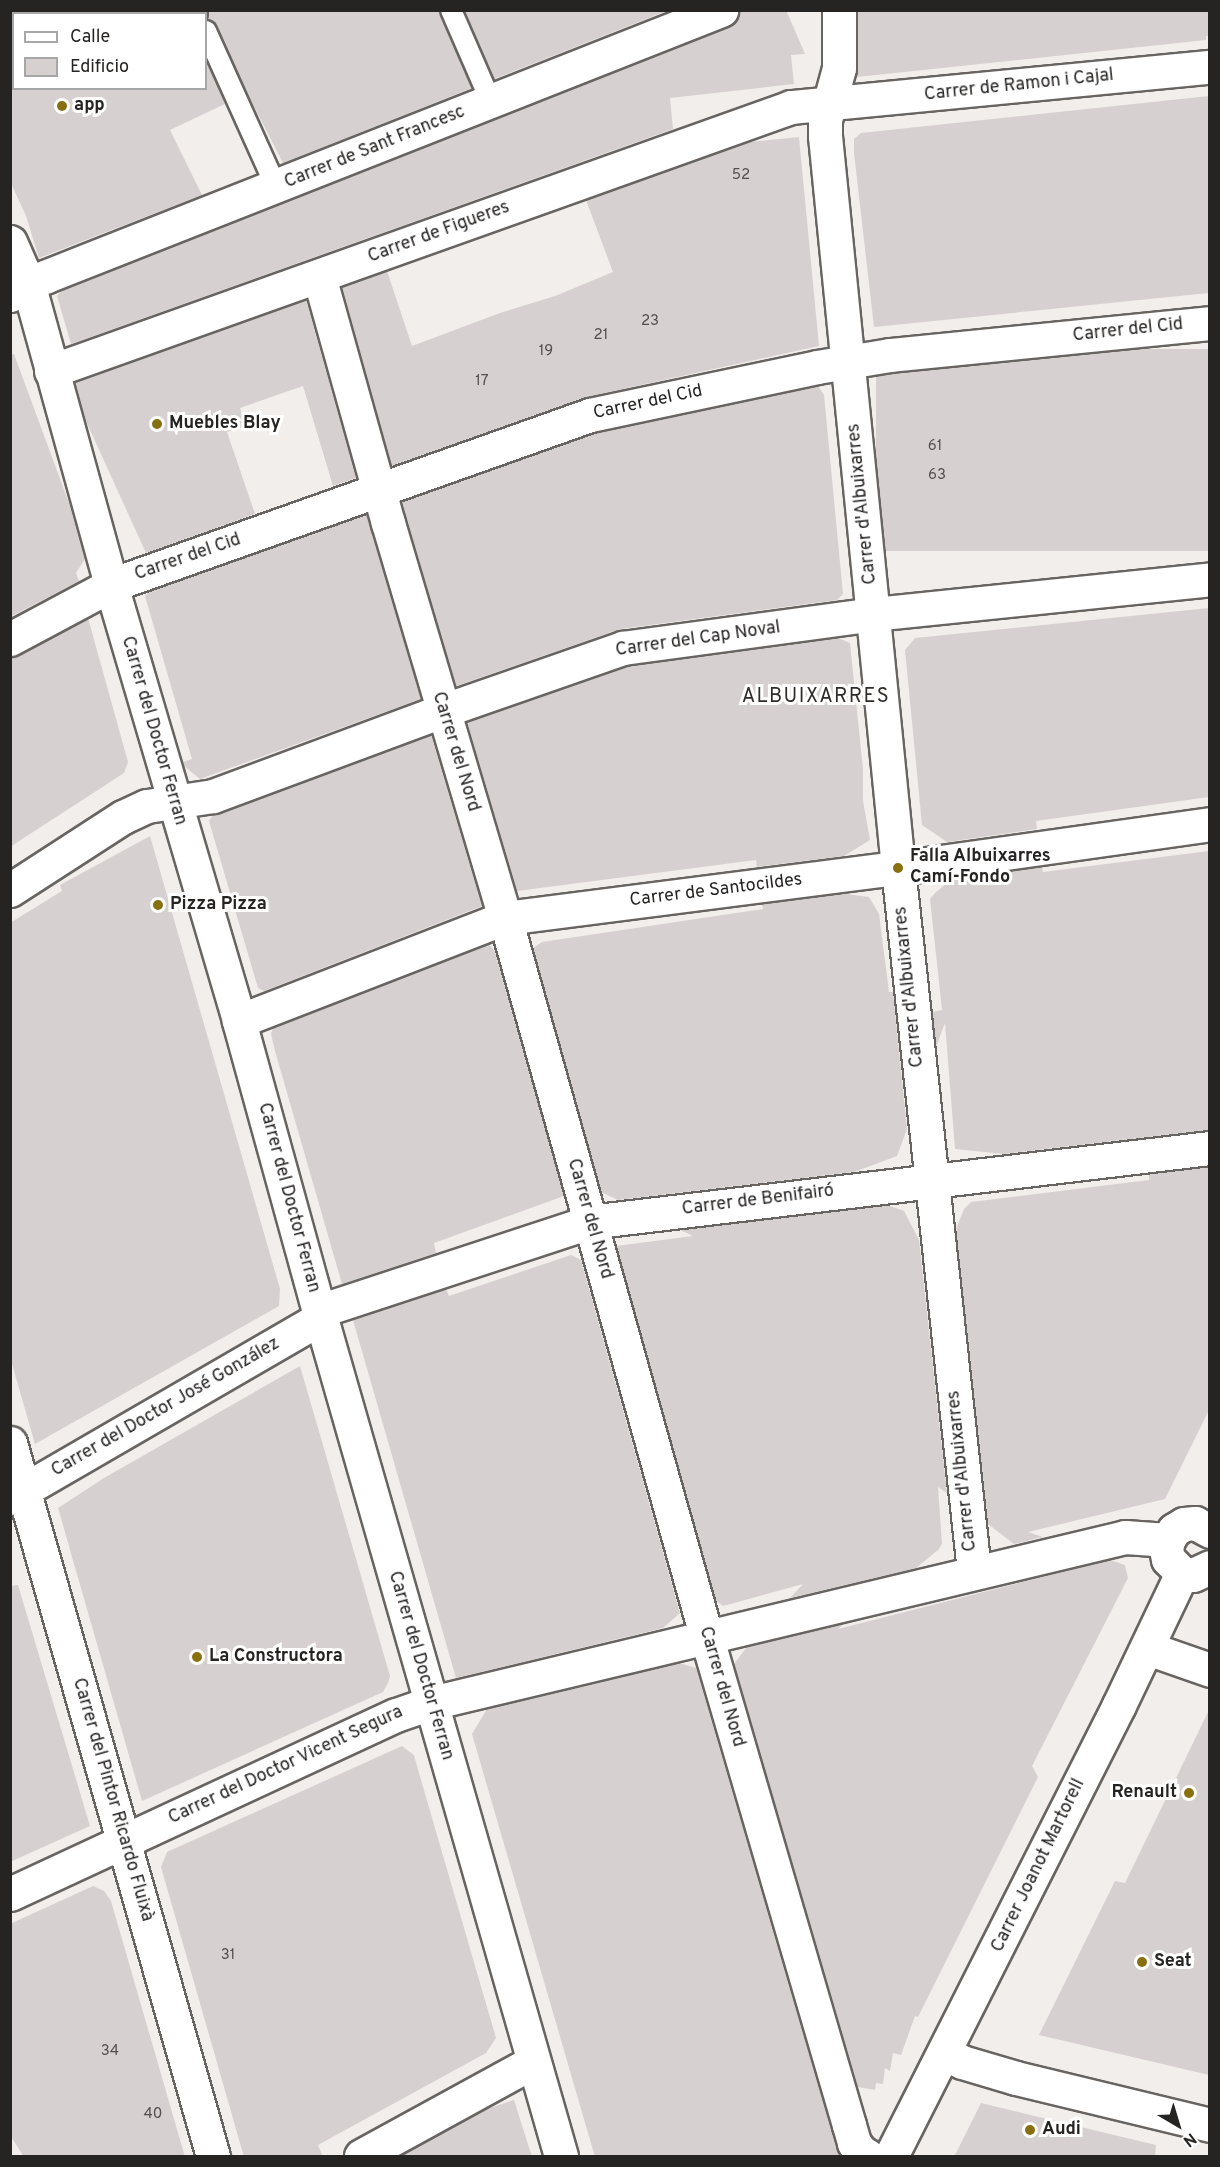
<!DOCTYPE html>
<html>
<head>
<meta charset="utf-8">
<style>
	body { margin:0 }
	#map { position:relative; width:1220px; height:2167px; overflow:hidden; background:#f2eeeb; font-family:Overpass,sans-serif }
	div>[style] { position:absolute }
	.building>* { inset:0; background:#d6d1d0; transform-origin:0 0 }
	.roads { filter:drop-shadow(2px 0 #686461) drop-shadow(-2px 0 #686461) drop-shadow(0 2px #686461) drop-shadow(0 -2px #686461) }
	.service>* { height:20px; margin:-10px; padding:0 10px; transform-origin:10px; border-radius:10px; background:#fff }
	.minor>* { height:33px; margin:-16.5px; padding:0 16.5px; transform-origin:16.5px; border-radius:16.5px; background:#fff }
	.dots>* { width:16px; height:16px; translate:-50% -50%; box-sizing:border-box; border:3px solid #fff; border-radius:50% }
	span { translate:-50% -50%; white-space:nowrap; text-align:center; line-height:1.15; -webkit-text-stroke:6px #fff; paint-order:stroke }
	.number-label { font-size:15px; color:#524f4e }
	.number-label span { -webkit-text-stroke-width:0 }
	.street-label { font-size:18px; color:#262423 }
	.poi-label { font-size:18px; color:#262423; font-weight:700 }
	.left { translate:0 -50%; text-align:left }
	.right { translate:-100% -50%; text-align:right }
	.neighbourhood-label { font-size:20px; color:#2f2c2a; letter-spacing:1.5px }
	.frame { position:absolute; inset:0; border:12px solid #262423; pointer-events:none }
	.legend { position:absolute; left:12px; top:12px; width:195px; height:78px; box-sizing:border-box; background:#fff; border:2px solid #a8a7a7; margin:0; padding:8px 10px; list-style:none; font-size:18px; color:#262423 }
	.legend li { display:flex; align-items:center; gap:12px; height:30px }
	.legend b { width:30px; border:2px solid #a8a7a7 }
	.north { position:absolute; left:1148px; top:2095px; width:60px; height:60px; -webkit-text-stroke:4px #fff; paint-order:stroke; rotate:142deg; font-size:16px; font-weight:700; line-height:24px; text-align:center; color:#262423 }
	.north::after { content:''; display:block; margin:auto; width:21px; height:27px; background:#262423; clip-path:polygon(50% 0,100% 100%,50% 72%,0 100%) }
</style>
</head>
<body>
<div id="map">
	<div class="building">
		<i style="clip-path:polygon(208px 10px,439px 10px,472px 88px,283px 163px,247px 93px,217px 26px,208px 19px)"></i>
		<i style="clip-path:polygon(464px 10px,669px 10px,494px 79px)"></i>
		<i style="clip-path:polygon(739px 10px,786px 10px,805px 54px,791px 55px,794px 84px,670px 98px,673px 129px,71px 344px,57px 296px,61px 291px,728px 27px,736px 21px)"></i>
		<i style="clip-path:polygon(858px 10px,1209px 10px,1209px 36px,1206px 36px,1206px 40px,857px 77px)"></i>
		<i style="clip-path:polygon(206px 59px,225px 104px,170px 130px,202px 195px,39px 258px,26px 216px,10px 181px,10px 88px,206px 88px)"></i>
		<i style="clip-path:polygon(1209px 96px,1209px 293px,874px 327px,854px 153px,854px 139px,861px 133px)"></i>
		<i style="clip-path:polygon(799px 137px,819px 346px,586px 397px,391px 466px,342px 287px,387px 271px,412px 346px,500px 313px,555px 296px,613px 272px,586px 200px,750px 142px)"></i>
		<i style="clip-path:polygon(306px 300px,356px 478px,333px 486px,303px 386px,240px 408px,246px 426px,227px 432px,255px 514px,146px 553px,85px 419px,75px 382px)"></i>
		<i style="left:1209px;top:349px;width:202px;height:333px;rotate:90deg"></i>
		<i style="clip-path:polygon(14px 354px,70px 506px,85px 559px,76px 573px,79px 581px,10px 617px,10px 355px)"></i>
		<i style="clip-path:polygon(818px 386px,824px 395px,843px 594px,837px 600px,620px 629px,456px 686px,402px 502px,595px 433px)"></i>
		<i style="clip-path:polygon(366px 514px,421px 699px,200px 779px,184px 766px,183px 762px,192px 759px,145px 596px,150px 591px)"></i>
		<i style="clip-path:polygon(1209px 608px,1209px 797px,1036px 821px,1037px 829px,947px 842px,922px 825px,905px 650px,915px 638px)"></i>
		<i style="clip-path:polygon(88px 618px,128px 762px,124px 773px,10px 847px,10px 658px)"></i>
		<i style="clip-path:polygon(838px 638px,850px 643px,863px 769px,863px 801px,870px 840px,844px 856px,757px 867px,756px 860px,517px 891px,467px 722px,627px 666px)"></i>
		<i style="clip-path:polygon(431px 735px,482px 906px,264px 991px,258px 988px,209px 821px,213px 815px)"></i>
		<i style="clip-path:polygon(150px 836px,280px 1289px,279px 1306px,35px 1444px,10px 1357px,10px 923px,62px 891px,60px 885px)"></i>
		<i style="clip-path:polygon(1209px 851px,1209px 1130px,1004px 1154px,955px 1149px,945px 1023px,936px 1047px,932px 1012px,942px 1010px,930px 899px,935px 893px,952px 879px,1042px 867px,1043px 872px)"></i>
		<i style="clip-path:polygon(846px 894px,869px 897px,879px 914px,889px 992px,893px 992px,907px 1129px,897px 1156px,854px 1172px,618px 1200px,601px 1192px,533px 948px,542px 942px,763px 909px,762px 904px)"></i>
		<i style="clip-path:polygon(489px 944px,495px 952px,564px 1196px,434px 1243px,436px 1253px,342px 1284px,275px 1051px,271px 1034px,273px 1028px)"></i>
		<i style="clip-path:polygon(1209px 1167px,1209px 1410px,1165px 1499px,1028px 1532px,1043px 1537px,1014px 1544px,988px 1524px,956px 1229px,964px 1209px,971px 1202px,1149px 1180px,1149px 1174px)"></i>
		<i style="clip-path:polygon(887px 1205px,904px 1211px,919px 1240px,947px 1493px,938px 1487px,942px 1544px,938px 1550px,916px 1568px,790px 1598px,803px 1584px,723px 1606px,716px 1601px,616px 1246px,693px 1236px,680px 1230px)"></i>
		<i style="clip-path:polygon(571px 1255px,581px 1260px,680px 1613px,663px 1628px,456px 1678px,353px 1320px,446px 1289px,449px 1296px)"></i>
		<i style="clip-path:polygon(300px 1366px,390px 1676px,388px 1683px,383px 1692px,142px 1801px,58px 1508px,104px 1478px)"></i>
		<i style="clip-path:polygon(1110px 1560px,1125px 1565px,1128px 1578px,1032px 1766px,1038px 1777px,918px 2017px,915px 2016px,901px 2055px,893px 2053px,890px 2071px,885px 2068px,883px 2084px,876px 2083px,875px 2090px,858px 2087px,734px 1664px,747px 1647px,845px 1623px,838px 1629px)"></i>
		<i style="clip-path:polygon(18px 1585px,90px 1826px,10px 1862px,10px 1586px)"></i>
		<i style="clip-path:polygon(679px 1663px,696px 1668px,839px 2157px,595px 2157px,472px 1734px,487px 1709px)"></i>
		<i style="clip-path:polygon(1209px 1710px,1209px 2075px,1039px 2035px,1115px 1881px,1125px 1883px)"></i>
		<i style="clip-path:polygon(402px 1746px,414px 1755px,419px 1773px,496px 2038px,486px 2053px,318px 2145px,323px 2157px,244px 2157px,161px 1867px,167px 1852px)"></i>
		<i style="clip-path:polygon(93px 1886px,104px 1891px,111px 1901px,185px 2157px,24px 2157px,10px 2135px,10px 1924px)"></i>
		<i style="clip-path:polygon(514px 2100px,532px 2157px,399px 2157px,484px 2110px)"></i>
		<i style="clip-path:polygon(981px 2103px,1156px 2145px,1155px 2157px,954px 2157px)"></i>
	</div>
	<div class="roads">
		<div class="service">
			<i style="left:196px;top:10px;width:4px;rotate:76deg"></i>
			<i style="left:451px;top:10px;width:100px;rotate:66.5deg"></i>
			<i style="left:206px;top:31px;width:171px;rotate:65.8deg"></i>
		</div>
		<div class="minor">
			<i style="left:839px;top:10px;width:58px;rotate:90deg"></i>
			<i style="left:839px;top:68px;width:54px;rotate:105.1deg"></i>
			<i style="left:825px;top:120px;width:16px;rotate:90deg"></i>
			<i style="left:825px;top:136px;width:736px;rotate:84.3deg"></i>
			<i style="left:898px;top:868px;width:707px;rotate:83.83deg"></i>
			<i style="left:10px;top:242px;width:45px;rotate:66.3deg"></i>
			<i style="left:28px;top:283px;width:313px;rotate:74.6deg"></i>
			<i style="left:111px;top:585px;width:454px;rotate:73.6deg"></i>
			<i style="left:239px;top:1021px;width:308px;rotate:74.6deg"></i>
			<i style="left:321px;top:1318px;width:872px;rotate:74.02deg"></i>
			<i style="left:319px;top:276px;width:256px;rotate:74.4deg"></i>
			<i style="left:388px;top:523px;width:412px;rotate:73.5deg"></i>
			<i style="left:505px;top:918px;width:745px;rotate:74.34deg"></i>
			<i style="left:706px;top:1635px;width:510px;rotate:73.73deg"></i>
			<i style="left:849px;top:2125px;width:19px;rotate:74deg"></i>
			<i style="left:854px;top:2143px;width:11px;rotate:52deg"></i>
			<i style="left:861px;top:2152px;width:8px;rotate:30deg"></i>
			<i style="left:10px;top:295px;width:22px;rotate:-34deg"></i>
			<i style="left:28px;top:283px;width:20px;rotate:-20deg"></i>
			<i style="left:47px;top:276px;width:725px;rotate:-21.54deg"></i>
			<i style="left:51px;top:371px;width:786px;rotate:-19.63deg"></i>
			<i style="left:791px;top:107px;width:421px;rotate:-5.5deg"></i>
			<i style="left:10px;top:639px;width:115px;rotate:-28.1deg"></i>
			<i style="left:111px;top:585px;width:508px;rotate:-19.54deg"></i>
			<i style="left:590px;top:415px;width:232px;rotate:-11.9deg"></i>
			<i style="left:817px;top:367px;width:74px;rotate:-9.3deg"></i>
			<i style="left:890px;top:355px;width:322px;rotate:-5.7deg"></i>
			<i style="left:10px;top:890px;width:135px;rotate:-32.9deg"></i>
			<i style="left:123px;top:817px;width:26px;rotate:-25deg"></i>
			<i style="left:147px;top:806px;width:67px;rotate:-8.6deg"></i>
			<i style="left:213px;top:796px;width:244px;rotate:-20.4deg"></i>
			<i style="left:442px;top:711px;width:192px;rotate:-19.2deg"></i>
			<i style="left:623px;top:648px;width:253px;rotate:-7.7deg"></i>
			<i style="left:874px;top:614px;width:338px;rotate:-5.9deg"></i>
			<i style="left:239px;top:1021px;width:285px;rotate:-21.2deg"></i>
			<i style="left:505px;top:918px;width:396px;rotate:-7.3deg"></i>
			<i style="left:898px;top:868px;width:315px;rotate:-8deg"></i>
			<i style="left:319px;top:1311px;width:284px;rotate:-18.2deg"></i>
			<i style="left:589px;top:1222px;width:625px;rotate:-6.8deg"></i>
			<i style="left:10px;top:1443px;width:741px;rotate:74.11deg"></i>
			<i style="left:10px;top:1498px;width:359px;rotate:-30.1deg"></i>
			<i style="left:1210px;top:1531px;width:17px;rotate:-152deg"></i>
			<i style="left:1195px;top:1523px;width:11px;rotate:175deg"></i>
			<i style="left:1184px;top:1524px;width:12px;rotate:149deg"></i>
			<i style="left:1174px;top:1530px;width:12px;rotate:121deg"></i>
			<i style="left:1168px;top:1540px;width:9px;rotate:103deg"></i>
			<i style="left:1166px;top:1549px;width:10px;rotate:79deg"></i>
			<i style="left:1168px;top:1559px;width:20px;rotate:45deg"></i>
			<i style="left:1182px;top:1573px;width:11px;rotate:10deg"></i>
			<i style="left:1193px;top:1575px;width:19px;rotate:-25deg"></i>
			<i style="left:1147px;top:1648px;width:67px;rotate:19.2deg"></i>
			<i style="left:10px;top:1894px;width:425px;rotate:-24.9deg"></i>
			<i style="left:396px;top:1715px;width:37px;rotate:-19deg"></i>
			<i style="left:431px;top:1703px;width:714px;rotate:-13.45deg"></i>
			<i style="left:1125px;top:1537px;width:43px;rotate:4deg"></i>
			<i style="left:945px;top:2053px;width:19px;rotate:28deg"></i>
			<i style="left:962px;top:2062px;width:56px;rotate:16.5deg"></i>
			<i style="left:1016px;top:2078px;width:200px;rotate:13.6deg"></i>
			<i style="left:361px;top:2156px;width:196px;rotate:-28.7deg"></i>
			<i style="left:891px;top:2156px;width:505px;rotate:-63.18deg"></i>
			<i style="left:1119px;top:1705px;width:146px;rotate:-64.5deg"></i>
		</div>
	</div>
	<div class="dots">
		<i style="left:62px;top:106px;background:#886f0f"></i>
		<i style="left:157px;top:424px;background:#886f0f"></i>
		<i style="left:898px;top:868px;background:#886f0f"></i>
		<i style="left:158px;top:905px;background:#886f0f"></i>
		<i style="left:197px;top:1657px;background:#886f0f"></i>
		<i style="left:1189px;top:1793px;background:#886f0f"></i>
		<i style="left:1142px;top:1962px;background:#886f0f"></i>
		<i style="left:1030px;top:2130px;background:#886f0f"></i>
	</div>
	<div class="number-label">
		<span style="left:741px;top:176px">52</span>
		<span style="left:650px;top:322px">23</span>
		<span style="left:601px;top:336px">21</span>
		<span style="left:546px;top:352px">19</span>
		<span style="left:482px;top:382px">17</span>
		<span style="left:935px;top:447px">61</span>
		<span style="left:937px;top:476px">63</span>
		<span style="left:228px;top:1956px">31</span>
		<span style="left:110px;top:2052px">34</span>
		<span style="left:153px;top:2115px">40</span>
	</div>
	<div class="street-label">
		<span style="left:1019px;top:86px;rotate:-6deg">Carrer de Ramon i Cajal</span>
		<span style="left:375px;top:148px;rotate:-22deg">Carrer de Sant Francesc</span>
		<span style="left:439px;top:233px;rotate:-20deg">Carrer de Figueres</span>
		<span style="left:1128px;top:331px;rotate:-6deg">Carrer del Cid</span>
		<span style="left:648px;top:403px;rotate:-12deg">Carrer del Cid</span>
		<span style="left:863px;top:504px;rotate:-96deg">Carrer d'Albuixarres</span>
		<span style="left:188px;top:558px;rotate:-19deg">Carrer del Cid</span>
		<span style="left:698px;top:640px;rotate:-8deg">Carrer del Cap Noval</span>
		<span style="left:153px;top:731px;rotate:74deg">Carrer del Doctor Ferran</span>
		<span style="left:455px;top:752px;rotate:73deg">Carrer del Nord</span>
		<span style="left:716px;top:891px;rotate:-7deg">Carrer de Santocildes</span>
		<span style="left:910px;top:987px;rotate:-96deg">Carrer d'Albuixarres</span>
		<span style="left:288px;top:1198px;rotate:75deg">Carrer del Doctor Ferran</span>
		<span style="left:758px;top:1201px;rotate:-7deg">Carrer de Benifairó</span>
		<span style="left:589px;top:1219px;rotate:74deg">Carrer del Nord</span>
		<span style="left:166px;top:1408px;rotate:-30deg">Carrer del Doctor José González</span>
		<span style="left:963px;top:1471px;rotate:-96deg">Carrer d'Albuixarres</span>
		<span style="left:420px;top:1666px;rotate:74deg">Carrer del Doctor Ferran</span>
		<span style="left:721px;top:1687px;rotate:74deg">Carrer del Nord</span>
		<span style="left:286px;top:1766px;rotate:-25deg">Carrer del Doctor Vicent Segura</span>
		<span style="left:112px;top:1800px;rotate:74deg">Carrer del Pintor Ricardo Fluixà</span>
		<span style="left:1039px;top:1866px;rotate:-64deg">Carrer Joanot Martorell</span>
	</div>
	<div class="poi-label">
		<span class="left" style="left:74px;top:106px">app</span>
		<span class="left" style="left:169px;top:424px">Muebles Blay</span>
		<span class="left" style="left:910px;top:868px">Falla Albuixarres<br>Camí-Fondo</span>
		<span class="left" style="left:170px;top:905px">Pizza Pizza</span>
		<span class="left" style="left:209px;top:1657px">La Constructora</span>
		<span class="right" style="left:1177px;top:1793px">Renault</span>
		<span class="left" style="left:1154px;top:1962px">Seat</span>
		<span class="left" style="left:1042px;top:2130px">Audi</span>
	</div>
	<div class="neighbourhood-label">
		<span style="left:816px;top:697px">ALBUIXARRES</span>
	</div>
	<div class="frame"></div>
	<ul class="legend">
	<li><b style="height:8px;background:#fff"></b>Calle</li>
	<li><b style="height:16px;background:#d6d1d0"></b>Edificio</li>
	</ul>
	<div class="north">N</div>
</div>
</body>
</html>
